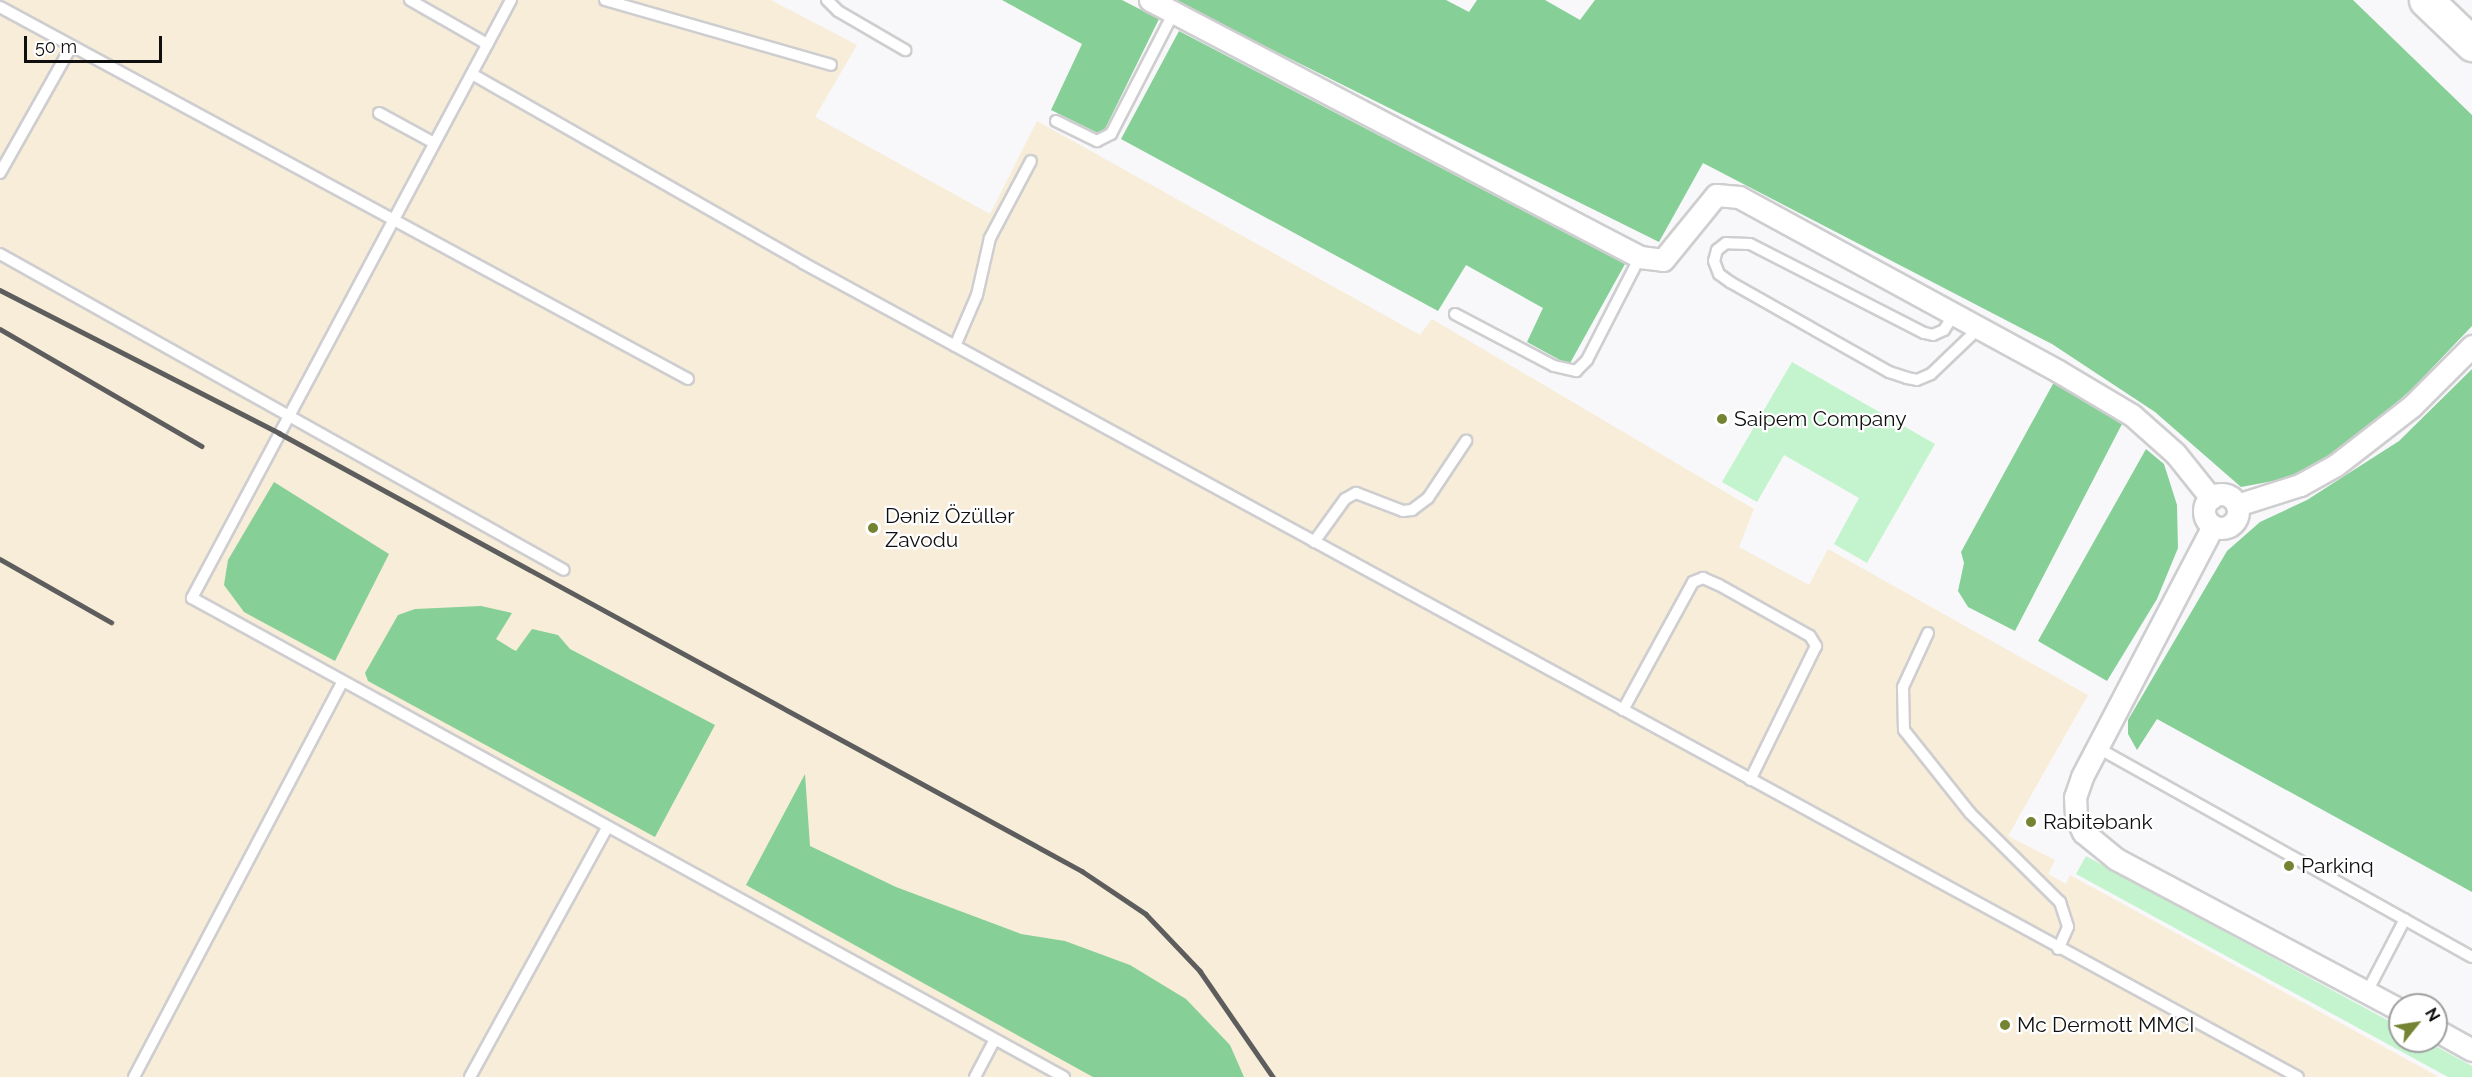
<!DOCTYPE html>
<html>
<head>
<meta charset="utf-8">
<style>
	body { margin:0 }
	#map { position:relative; width:2472px; height:1077px; overflow:hidden; background:#f8f8fa; font-family:Raleway,sans-serif }
	div>[style] { position:absolute }
	.industrial>* { inset:0; background:#f7edd8 }
	.green>* { inset:0; background:#c3f4cd }
	.forest>* { inset:0; background:#86cf97 }
	.roads { filter:drop-shadow(2px 0 #ceced0) drop-shadow(-2px 0 #ceced0) drop-shadow(0 2px #ceced0) drop-shadow(0 -2px #ceced0) }
	.service>* { height:10px; margin:-5px; padding:0 5px; transform-origin:5px; border-radius:5px; background:#fff }
	.minor>* { height:21px; margin:-10.5px; padding:0 10.5px; transform-origin:10.5px; border-radius:10.5px; background:#fff }
	.minor>.ring { margin:-10.5px; padding:0; box-sizing:content-box; background:none; border:21px solid #fff; border-radius:50% }
	.motorway>* { height:33px; margin:-16.5px; padding:0 16.5px; transform-origin:16.5px; border-radius:16.5px; background:#fff }
	.rail>* { height:4.5px; margin:-2.25px; padding:0 2.25px; transform-origin:2.25px; border-radius:2.25px; background:#5d5d5e }
	.dots>* { width:16px; height:16px; translate:-50% -50%; box-sizing:border-box; border:3px solid #fff; border-radius:50% }
	span { translate:-50% -50%; white-space:nowrap; text-align:center; line-height:1.15; -webkit-text-stroke:4.5px #fff; paint-order:stroke }
	.poi-label { font-size:21px; color:#0f0f10 }
	.left { translate:0 -50%; text-align:left }
	.north { position:absolute; left:2388px; top:993px; width:60px; height:60px; box-sizing:border-box; background:#fff; border:2px solid #9f9f9f; border-radius:50%; rotate:60deg; font-size:16px; font-weight:700; line-height:24px; text-align:center; color:#0f0f10 }
	.north::after { content:''; display:block; margin:auto; width:21px; height:27px; background:#758432; clip-path:polygon(50% 0,100% 100%,50% 72%,0 100%) }
	.scale { position:absolute; left:24px; top:36px; width:138px; height:27px; box-sizing:border-box; border:3px solid #0f0f10; border-top:0; padding-left:8px; font-size:18px; line-height:21px; white-space:nowrap; color:#0f0f10; -webkit-text-stroke:4px #fff; paint-order:stroke }
</style>
</head>
<body>
<div id="map">
	<div class="industrial">
		<i style="clip-path:polygon(0 0,771px 0,857px 45px,815px 117px,990px 214px,1037px 121px,1420px 335px,1432px 319px,1754px 509px,1739px 547px,1809px 585px,1828px 549px,2088px 695px,2008px 836px,2055px 860px,2048px 874px,2066px 884px,2070px 875px,2439px 1077px,0 1077px)"></i>
	</div>
	<div class="green">
		<i style="clip-path:polygon(1792px 362px,1935px 444px,1867px 563px,1834px 544px,1859px 498px,1784px 455px,1757px 502px,1722px 482px)"></i>
		<i style="clip-path:polygon(2086px 856px,2400px 1027px,2400px 1041px,2426px 1041px,2472px 1066px,2472px 1077px,2448px 1077px,2076px 874px)"></i>
	</div>
	<div class="forest">
		<i style="clip-path:polygon(1002px 0,1122px 0,1159px 19px,1102px 135px,1051px 110px,1082px 44px)"></i>
		<i style="clip-path:polygon(1172px 0,1446px 0,1469px 12px,1477px 0,1545px 0,1580px 20px,1595px 0,2353px 0,2472px 115px,2472px 326px,2412px 389px,2349px 444px,2294px 477px,2241px 487px,2155px 412px,2052px 344px,1703px 163px,1659px 242px)"></i>
		<i style="clip-path:polygon(1179px 31px,1625px 264px,1569px 365px,1527px 342px,1543px 308px,1466px 265px,1438px 311px,1121px 139px)"></i>
		<i style="clip-path:polygon(2472px 369px,2472px 892px,2157px 719px,2137px 750px,2128px 734px,2128px 720px,2227px 551px,2260px 522px,2307px 500px,2399px 441px)"></i>
		<i style="clip-path:polygon(2054px 382px,2122px 424px,2015px 631px,1968px 607px,1958px 591px,1964px 563px,1961px 552px)"></i>
		<i style="clip-path:polygon(2146px 449px,2164px 464px,2177px 505px,2178px 548px,2157px 599px,2107px 681px,2038px 641px)"></i>
		<i style="clip-path:polygon(274px 482px,389px 554px,335px 661px,244px 612px,224px 585px,228px 560px)"></i>
		<i style="clip-path:polygon(481px 606px,512px 613px,496px 639px,512px 649px,516px 651px,532px 629px,558px 635px,570px 649px,715px 725px,655px 837px,368px 681px,365px 673px,398px 615px,415px 609px)"></i>
		<i style="clip-path:polygon(805px 774px,810px 846px,896px 887px,1021px 934px,1065px 941px,1130px 965px,1186px 999px,1230px 1045px,1244px 1077px,1093px 1077px,746px 885px)"></i>
	</div>
	<div class="roads">
		<div class="service">
			<i style="left:410px;top:0;width:89px;rotate:29.7deg"></i>
			<i style="left:511px;top:0;width:678px;rotate:118.08deg"></i>
			<i style="left:192px;top:598px;width:995px;rotate:28.78deg"></i>
			<i style="left:605px;top:0;width:235px;rotate:16deg"></i>
			<i style="left:827px;top:0;width:16px;rotate:45deg"></i>
			<i style="left:838px;top:11px;width:78px;rotate:30.2deg"></i>
			<i style="left:0;top:7px;width:782px;rotate:28.4deg"></i>
			<i style="left:472px;top:74px;width:381px;rotate:29.7deg"></i>
			<i style="left:803px;top:263px;width:1702px;rotate:28.57deg"></i>
			<i style="left:379px;top:113px;width:63px;rotate:28.6deg"></i>
			<i style="left:1056px;top:121px;width:46px;rotate:26deg"></i>
			<i style="left:1097px;top:141px;width:16px;rotate:-27deg"></i>
			<i style="left:1111px;top:134px;width:137px;rotate:-62.7deg"></i>
			<i style="left:0;top:173px;width:145px;rotate:-60.6deg"></i>
			<i style="left:0;top:254px;width:646px;rotate:29.26deg"></i>
			<i style="left:1455px;top:314px;width:112px;rotate:27.7deg"></i>
			<i style="left:1554px;top:366px;width:23px;rotate:13deg"></i>
			<i style="left:1576px;top:371px;width:16px;rotate:-45deg"></i>
			<i style="left:1587px;top:360px;width:116px;rotate:-62.8deg"></i>
			<i style="left:1954px;top:314px;width:19px;rotate:122deg"></i>
			<i style="left:1944px;top:330px;width:12px;rotate:156deg"></i>
			<i style="left:1933px;top:335px;width:9px;rotate:-167deg"></i>
			<i style="left:1924px;top:333px;width:195px;rotate:-152.9deg"></i>
			<i style="left:1750px;top:244px;width:24px;rotate:-178deg"></i>
			<i style="left:1726px;top:243px;width:11px;rotate:142deg"></i>
			<i style="left:1717px;top:250px;width:11px;rotate:105deg"></i>
			<i style="left:1714px;top:261px;width:14px;rotate:69deg"></i>
			<i style="left:1719px;top:274px;width:14px;rotate:36deg"></i>
			<i style="left:1730px;top:282px;width:183px;rotate:29.5deg"></i>
			<i style="left:1889px;top:372px;width:19px;rotate:18deg"></i>
			<i style="left:1907px;top:378px;width:10px;rotate:11deg"></i>
			<i style="left:1917px;top:380px;width:15px;rotate:-23deg"></i>
			<i style="left:1931px;top:374px;width:66px;rotate:-43.8deg"></i>
			<i style="left:955px;top:346px;width:56px;rotate:-66.7deg"></i>
			<i style="left:977px;top:295px;width:58px;rotate:-77.2deg"></i>
			<i style="left:990px;top:238px;width:87px;rotate:-62deg"></i>
			<i style="left:1314px;top:542px;width:53px;rotate:-54.2deg"></i>
			<i style="left:1345px;top:499px;width:13px;rotate:-29deg"></i>
			<i style="left:1356px;top:493px;width:50px;rotate:21deg"></i>
			<i style="left:1403px;top:511px;width:9px;rotate:-6deg"></i>
			<i style="left:1412px;top:510px;width:20px;rotate:-37deg"></i>
			<i style="left:1428px;top:498px;width:69px;rotate:-56.3deg"></i>
			<i style="left:1928px;top:633px;width:60px;rotate:114.8deg"></i>
			<i style="left:1903px;top:687px;width:43px;rotate:88.7deg"></i>
			<i style="left:1904px;top:730px;width:106px;rotate:51.5deg"></i>
			<i style="left:1970px;top:813px;width:127px;rotate:44.7deg"></i>
			<i style="left:2060px;top:902px;width:26px;rotate:72deg"></i>
			<i style="left:2068px;top:927px;width:24px;rotate:114deg"></i>
			<i style="left:1623px;top:710px;width:146px;rotate:-61.3deg"></i>
			<i style="left:1693px;top:582px;width:11px;rotate:-22deg"></i>
			<i style="left:1703px;top:578px;width:17px;rotate:24deg"></i>
			<i style="left:1719px;top:585px;width:104px;rotate:29.3deg"></i>
			<i style="left:1810px;top:636px;width:12px;rotate:59deg"></i>
			<i style="left:1816px;top:646px;width:149px;rotate:116.2deg"></i>
			<i style="left:2098px;top:748px;width:428px;rotate:29.2deg"></i>
			<i style="left:2367px;top:992px;width:82px;rotate:-62.5deg"></i>
			<i style="left:134px;top:1077px;width:446px;rotate:-62.2deg"></i>
			<i style="left:470px;top:1077px;width:284px;rotate:-61.2deg"></i>
			<i style="left:975px;top:1077px;width:41px;rotate:-62.2deg"></i>
		</div>
		<div class="minor">
			<i style="left:1150px;top:0;width:553px;rotate:27.68deg"></i>
			<i style="left:1640px;top:257px;width:23px;rotate:7deg"></i>
			<i style="left:1663px;top:260px;width:84px;rotate:-50.8deg"></i>
			<i style="left:1716px;top:195px;width:23px;rotate:5deg"></i>
			<i style="left:1739px;top:197px;width:363px;rotate:28.6deg"></i>
			<i style="left:2058px;top:371px;width:86px;rotate:30.7deg"></i>
			<i style="left:2132px;top:415px;width:57px;rotate:41.5deg"></i>
			<i style="left:2175px;top:453px;width:58px;rotate:51.3deg"></i>
			<i class="ring" style="left:2204px;top:494px;width:13px;height:13px"></i>
			<i style="left:2237px;top:505px;width:66px;rotate:-17.6deg"></i>
			<i style="left:2300px;top:485px;width:41px;rotate:-29.1deg"></i>
			<i style="left:2336px;top:465px;width:96px;rotate:-37.8deg"></i>
			<i style="left:2412px;top:406px;width:85px;rotate:-45deg"></i>
			<i style="left:2213px;top:526px;width:283px;rotate:117.6deg"></i>
			<i style="left:2082px;top:777px;width:21px;rotate:109deg"></i>
			<i style="left:2075px;top:797px;width:20px;rotate:87deg"></i>
			<i style="left:2076px;top:817px;width:17px;rotate:65deg"></i>
			<i style="left:2083px;top:832px;width:43px;rotate:39.3deg"></i>
			<i style="left:2116px;top:859px;width:322px;rotate:28deg"></i>
			<i style="left:2436px;top:1030px;width:41px;rotate:29.1deg"></i>
		</div>
		<div class="motorway">
			<i style="left:2426px;top:0;width:64px;rotate:43.7deg"></i>
		</div>
	</div>
	<div class="rail">
		<i style="left:0;top:290px;width:314px;rotate:27.1deg"></i>
		<i style="left:279px;top:433px;width:915px;rotate:28.61deg"></i>
		<i style="left:1082px;top:871px;width:77px;rotate:33.9deg"></i>
		<i style="left:1146px;top:914px;width:79px;rotate:46.5deg"></i>
		<i style="left:1200px;top:971px;width:129px;rotate:55.4deg"></i>
		<i style="left:0;top:329px;width:233px;rotate:30.1deg"></i>
		<i style="left:0;top:559px;width:128px;rotate:29.6deg"></i>
	</div>
	<div class="dots">
		<i style="left:1722px;top:419px;background:#758432"></i>
		<i style="left:873px;top:528px;background:#758432"></i>
		<i style="left:2031px;top:822px;background:#758432"></i>
		<i style="left:2289px;top:866px;background:#758432"></i>
		<i style="left:2005px;top:1025px;background:#758432"></i>
	</div>
	<div class="poi-label">
		<span class="left" style="left:1734px;top:419px">Saipem Company</span>
		<span class="left" style="left:885px;top:528px">Dəniz Özüllər<br>Zavodu</span>
		<span class="left" style="left:2043px;top:822px">Rabitəbank</span>
		<span class="left" style="left:2301px;top:866px">Parkinq</span>
		<span class="left" style="left:2017px;top:1025px">Mc Dermott MMCI</span>
	</div>
	<div class="north">N</div>
	<div class="scale">50 m</div>
</div>
</body>
</html>
